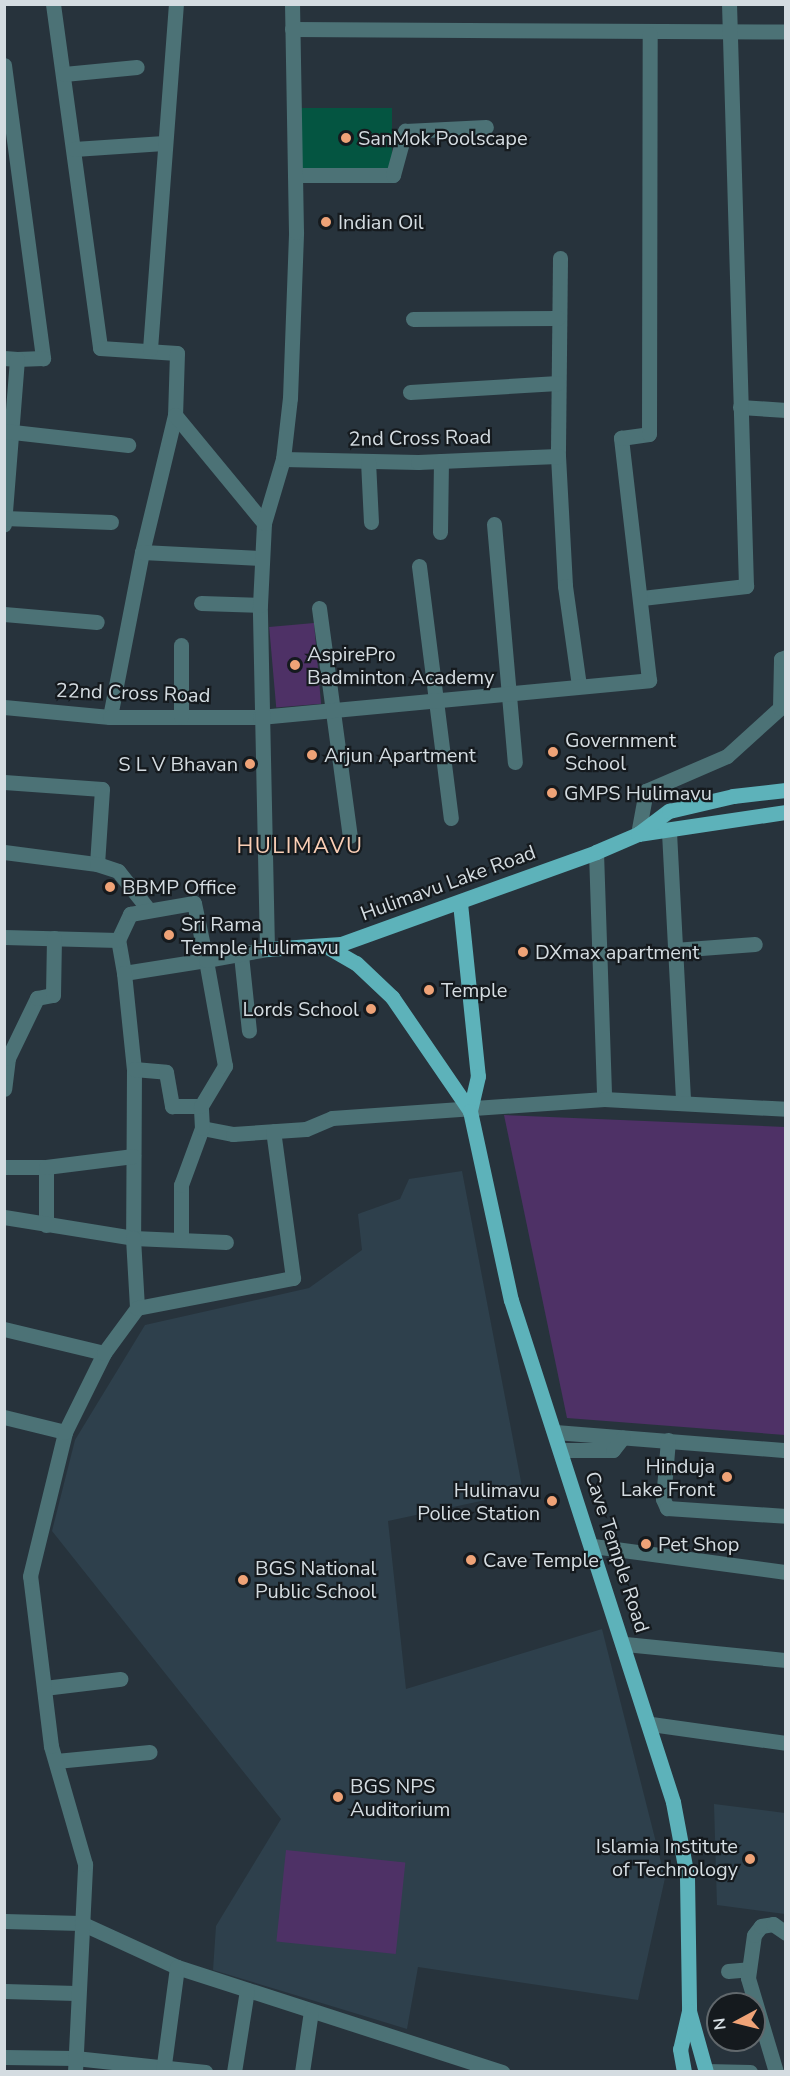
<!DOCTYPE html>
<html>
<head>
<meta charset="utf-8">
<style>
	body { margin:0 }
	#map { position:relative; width:790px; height:2076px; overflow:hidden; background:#27333c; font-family:"Nunito Sans",sans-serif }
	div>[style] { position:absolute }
	.built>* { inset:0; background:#2e404c }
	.green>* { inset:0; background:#4e3166; transform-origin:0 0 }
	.water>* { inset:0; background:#045541; transform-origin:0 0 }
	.minor>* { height:15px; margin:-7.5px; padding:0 7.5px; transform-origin:7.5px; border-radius:7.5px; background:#4c7276 }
	.major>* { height:15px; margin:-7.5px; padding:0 7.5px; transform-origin:7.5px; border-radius:7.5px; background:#5db2ba }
	.dots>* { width:16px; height:16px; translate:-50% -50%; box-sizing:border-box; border:3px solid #151a1e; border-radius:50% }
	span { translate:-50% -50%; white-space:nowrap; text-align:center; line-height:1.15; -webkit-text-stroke:4.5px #151a1e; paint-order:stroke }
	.poi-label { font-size:20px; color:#d4dce1 }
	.left { translate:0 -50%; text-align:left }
	.right { translate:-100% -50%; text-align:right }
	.street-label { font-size:20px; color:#d4dce1 }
	.quarter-label { font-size:22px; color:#fbcfb6; letter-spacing:1.5px }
	.frame { position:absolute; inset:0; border:6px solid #d4dce1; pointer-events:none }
	.north { position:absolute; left:706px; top:1992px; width:60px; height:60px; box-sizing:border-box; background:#151a1e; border:2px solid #61686c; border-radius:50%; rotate:263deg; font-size:16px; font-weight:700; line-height:24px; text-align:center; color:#d4dce1 }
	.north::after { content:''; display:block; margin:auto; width:21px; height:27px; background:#efa377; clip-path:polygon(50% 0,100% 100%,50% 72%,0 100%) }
</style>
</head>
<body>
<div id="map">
	<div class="built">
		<i style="clip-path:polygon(462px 1171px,523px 1492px,388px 1521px,406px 1689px,602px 1629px,665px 1878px,638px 2000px,418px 1967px,407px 2029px,213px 1970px,216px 1926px,281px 1819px,52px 1531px,75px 1440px,145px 1325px,309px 1288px,362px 1250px,358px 1214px,400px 1199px,409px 1179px)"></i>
		<i style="clip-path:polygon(714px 1804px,785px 1813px,785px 1914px,717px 1905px)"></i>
	</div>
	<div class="green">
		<i style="left:314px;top:623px;width:81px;height:45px;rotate:85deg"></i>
		<i style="clip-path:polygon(504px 1115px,785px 1127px,785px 1435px,567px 1418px)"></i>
		<i style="left:286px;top:1850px;width:120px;height:92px;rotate:6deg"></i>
	</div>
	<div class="water">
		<i style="left:301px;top:108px;width:91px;height:63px"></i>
	</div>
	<div class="minor">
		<i style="left:53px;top:4px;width:347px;rotate:82.2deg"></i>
		<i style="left:100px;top:348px;width:77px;rotate:3.7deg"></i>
		<i style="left:177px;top:353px;width:62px;rotate:91.8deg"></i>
		<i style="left:175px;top:415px;width:141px;rotate:103.5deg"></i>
		<i style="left:142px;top:552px;width:168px;rotate:101deg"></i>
		<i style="left:292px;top:29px;width:494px;rotate:0.3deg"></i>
		<i style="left:4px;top:65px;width:296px;rotate:82.4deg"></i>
		<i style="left:43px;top:358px;width:26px;rotate:178deg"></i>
		<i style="left:64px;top:74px;width:73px;rotate:-5.5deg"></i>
		<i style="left:74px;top:149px;width:90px;rotate:-3.8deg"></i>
		<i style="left:295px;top:175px;width:98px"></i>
		<i style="left:393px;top:175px;width:46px;rotate:-74.7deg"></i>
		<i style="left:405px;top:131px;width:81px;rotate:-2.8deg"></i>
		<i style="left:560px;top:258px;width:198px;rotate:90.6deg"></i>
		<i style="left:558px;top:456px;width:130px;rotate:86.9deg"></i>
		<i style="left:565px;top:586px;width:100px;rotate:82deg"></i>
		<i style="left:413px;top:319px;width:145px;rotate:-0.4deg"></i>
		<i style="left:150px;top:349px;width:346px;rotate:-85.7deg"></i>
		<i style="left:4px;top:358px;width:13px;rotate:4deg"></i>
		<i style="left:17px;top:359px;width:166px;rotate:94.5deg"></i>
		<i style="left:410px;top:392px;width:148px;rotate:-3.5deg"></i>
		<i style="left:740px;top:407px;width:46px;rotate:3.7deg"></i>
		<i style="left:175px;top:415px;width:140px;rotate:50.5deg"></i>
		<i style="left:4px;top:431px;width:125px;rotate:6.4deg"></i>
		<i style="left:283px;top:459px;width:135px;rotate:1.3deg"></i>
		<i style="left:418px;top:462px;width:140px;rotate:-2.5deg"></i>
		<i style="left:368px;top:461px;width:61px;rotate:87.2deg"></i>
		<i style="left:4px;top:518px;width:107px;rotate:2.1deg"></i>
		<i style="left:494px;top:524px;width:239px;rotate:85deg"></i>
		<i style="left:440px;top:532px;width:71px;rotate:-89.2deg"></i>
		<i style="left:142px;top:552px;width:120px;rotate:2.9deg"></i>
		<i style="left:419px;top:566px;width:254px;rotate:82.8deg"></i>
		<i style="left:642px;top:598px;width:105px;rotate:-6.6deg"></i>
		<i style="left:746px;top:586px;width:582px;rotate:-91.67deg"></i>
		<i style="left:201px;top:603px;width:59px;rotate:1.9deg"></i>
		<i style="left:319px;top:608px;width:230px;rotate:82.3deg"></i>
		<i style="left:4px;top:614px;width:93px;rotate:4.9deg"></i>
		<i style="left:4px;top:707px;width:106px;rotate:5.4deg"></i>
		<i style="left:110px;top:717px;width:150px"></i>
		<i style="left:260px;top:717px;width:391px;rotate:-5.4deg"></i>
		<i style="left:649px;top:680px;width:244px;rotate:-96.6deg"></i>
		<i style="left:621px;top:438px;width:28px;rotate:-8deg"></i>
		<i style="left:649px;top:434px;width:400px;rotate:-89.9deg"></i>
		<i style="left:181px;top:717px;width:72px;rotate:-90deg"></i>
		<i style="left:4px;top:782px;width:98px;rotate:4.1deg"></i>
		<i style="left:102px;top:789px;width:75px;rotate:93.8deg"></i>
		<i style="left:669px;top:832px;width:270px;rotate:87deg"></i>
		<i style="left:638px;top:834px;width:44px;rotate:-79.5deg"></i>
		<i style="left:646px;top:791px;width:88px;rotate:-23.4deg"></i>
		<i style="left:727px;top:756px;width:72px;rotate:-42.2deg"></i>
		<i style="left:780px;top:708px;width:49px;rotate:-88.8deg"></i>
		<i style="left:781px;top:659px;width:5px;rotate:-22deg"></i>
		<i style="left:4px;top:852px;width:94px;rotate:7.4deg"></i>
		<i style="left:97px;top:864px;width:22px;rotate:18deg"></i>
		<i style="left:118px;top:871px;width:48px;rotate:51.7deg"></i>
		<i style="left:596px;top:852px;width:247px;rotate:88.1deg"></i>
		<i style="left:194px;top:903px;width:58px;rotate:78.1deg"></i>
		<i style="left:206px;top:960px;width:83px;rotate:171deg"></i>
		<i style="left:124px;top:973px;width:34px;rotate:-100deg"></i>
		<i style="left:118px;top:940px;width:29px;rotate:-65deg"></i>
		<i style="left:130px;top:914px;width:65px;rotate:-9.8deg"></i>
		<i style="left:4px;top:937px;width:114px;rotate:1.5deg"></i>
		<i style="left:674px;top:950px;width:81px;rotate:-4.2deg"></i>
		<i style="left:241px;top:955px;width:76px;rotate:84deg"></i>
		<i style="left:124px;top:973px;width:97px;rotate:84.1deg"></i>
		<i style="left:134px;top:1069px;width:169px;rotate:90.3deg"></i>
		<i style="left:133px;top:1238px;width:93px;rotate:2.5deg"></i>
		<i style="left:4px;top:1058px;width:4px"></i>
		<i style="left:8px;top:1058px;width:31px;rotate:97deg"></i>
		<i style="left:8px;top:1058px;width:67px;rotate:-64.2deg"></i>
		<i style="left:37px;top:998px;width:16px;rotate:-11deg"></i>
		<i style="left:53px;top:995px;width:57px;rotate:-89deg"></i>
		<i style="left:134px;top:1069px;width:32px;rotate:5deg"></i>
		<i style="left:166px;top:1072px;width:35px;rotate:80deg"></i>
		<i style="left:172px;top:1106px;width:29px"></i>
		<i style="left:202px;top:1128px;width:32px;rotate:11deg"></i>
		<i style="left:233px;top:1134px;width:73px;rotate:-3.9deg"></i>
		<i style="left:306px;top:1129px;width:28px;rotate:-23deg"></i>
		<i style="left:332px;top:1118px;width:273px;rotate:-4deg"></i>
		<i style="left:604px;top:1099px;width:182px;rotate:3.1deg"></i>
		<i style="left:4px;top:1167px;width:42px"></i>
		<i style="left:46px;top:1167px;width:58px;rotate:90deg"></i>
		<i style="left:46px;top:1167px;width:88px;rotate:-7.2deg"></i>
		<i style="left:4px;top:1217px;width:131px;rotate:9.2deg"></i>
		<i style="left:133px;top:1238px;width:70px;rotate:86.7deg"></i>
		<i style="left:181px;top:1240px;width:55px;rotate:-90deg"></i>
		<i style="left:181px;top:1185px;width:61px;rotate:-69.8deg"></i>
		<i style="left:202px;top:1128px;width:22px;rotate:-93deg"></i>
		<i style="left:201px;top:1106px;width:47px;rotate:-59deg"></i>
		<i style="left:225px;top:1066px;width:108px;rotate:-100.2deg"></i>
		<i style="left:206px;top:960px;width:62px;rotate:-10.2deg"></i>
		<i style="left:267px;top:949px;width:344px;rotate:-91.2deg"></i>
		<i style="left:260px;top:605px;width:82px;rotate:-87.2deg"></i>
		<i style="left:264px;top:523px;width:67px;rotate:-73.5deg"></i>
		<i style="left:283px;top:459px;width:61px;rotate:-83.5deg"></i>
		<i style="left:290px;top:398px;width:166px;rotate:-87.9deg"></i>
		<i style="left:296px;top:232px;width:228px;rotate:-91deg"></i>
		<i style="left:4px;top:1329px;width:103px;rotate:13.5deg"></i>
		<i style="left:4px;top:1417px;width:63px;rotate:13.8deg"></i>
		<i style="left:555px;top:1432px;width:232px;rotate:4.5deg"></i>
		<i style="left:668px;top:1440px;width:59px;rotate:94.8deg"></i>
		<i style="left:663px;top:1499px;width:10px;rotate:66deg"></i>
		<i style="left:667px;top:1508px;width:119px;rotate:3.8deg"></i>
		<i style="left:561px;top:1450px;width:52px"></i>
		<i style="left:613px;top:1450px;width:16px;rotate:-52deg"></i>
		<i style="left:593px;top:1546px;width:195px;rotate:7.7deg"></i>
		<i style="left:625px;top:1644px;width:162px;rotate:5.7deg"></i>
		<i style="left:44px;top:1688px;width:77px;rotate:-6.8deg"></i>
		<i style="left:651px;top:1724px;width:136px;rotate:8deg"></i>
		<i style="left:56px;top:1761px;width:94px;rotate:-5.5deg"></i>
		<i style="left:4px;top:1921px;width:77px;rotate:1.5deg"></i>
		<i style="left:81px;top:1923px;width:106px;rotate:24.6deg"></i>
		<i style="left:177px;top:1967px;width:342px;rotate:17.9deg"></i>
		<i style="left:728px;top:1971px;width:21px;rotate:-5deg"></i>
		<i style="left:4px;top:1991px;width:72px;rotate:1.6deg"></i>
		<i style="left:4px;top:2057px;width:71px;rotate:0.8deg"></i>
		<i style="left:75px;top:2058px;width:131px;rotate:6.1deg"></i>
		<i style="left:706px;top:2071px;width:44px;rotate:1.3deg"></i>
		<i style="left:75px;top:2072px;width:208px;rotate:-87.2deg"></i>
		<i style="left:85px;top:1864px;width:123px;rotate:-106.1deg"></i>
		<i style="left:51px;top:1746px;width:171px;rotate:-97deg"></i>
		<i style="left:30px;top:1576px;width:148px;rotate:-76.3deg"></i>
		<i style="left:65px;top:1432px;width:88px;rotate:-63.7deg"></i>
		<i style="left:104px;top:1353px;width:56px;rotate:-53.7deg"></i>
		<i style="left:137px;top:1308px;width:159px;rotate:-10.9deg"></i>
		<i style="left:293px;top:1278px;width:148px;rotate:-97.7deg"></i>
		<i style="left:163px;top:2072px;width:106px;rotate:-82.4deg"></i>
		<i style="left:234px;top:2072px;width:83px;rotate:-81deg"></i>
		<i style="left:302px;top:2072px;width:62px;rotate:-81.6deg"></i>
		<i style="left:776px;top:2072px;width:98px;rotate:-106.6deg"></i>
		<i style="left:748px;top:1978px;width:43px;rotate:-82.1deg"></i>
		<i style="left:754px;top:1935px;width:11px;rotate:-52deg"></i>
		<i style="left:761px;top:1926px;width:12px;rotate:-9deg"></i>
		<i style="left:773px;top:1924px;width:16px;rotate:35deg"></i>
	</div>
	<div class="major">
		<i style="left:638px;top:834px;width:150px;rotate:-8.5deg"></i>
		<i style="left:460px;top:903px;width:174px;rotate:84.1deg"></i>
		<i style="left:478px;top:1076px;width:36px;rotate:103deg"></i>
		<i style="left:326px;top:946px;width:34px;rotate:30deg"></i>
		<i style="left:356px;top:963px;width:50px;rotate:43.4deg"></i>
		<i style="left:392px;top:997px;width:138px;rotate:55.6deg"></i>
		<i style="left:470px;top:1111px;width:193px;rotate:77.8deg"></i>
		<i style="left:511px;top:1300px;width:527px;rotate:72.11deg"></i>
		<i style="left:673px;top:1802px;width:76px;rotate:79.4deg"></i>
		<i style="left:687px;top:1877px;width:134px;rotate:89.1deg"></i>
		<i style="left:689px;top:2011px;width:39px;rotate:103deg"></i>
		<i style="left:680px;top:2049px;width:23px;rotate:80deg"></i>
		<i style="left:267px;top:949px;width:74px;rotate:-3.9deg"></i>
		<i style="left:341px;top:944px;width:271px;rotate:-19.8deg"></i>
		<i style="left:596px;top:852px;width:46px;rotate:-23.2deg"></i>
		<i style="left:638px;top:834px;width:39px;rotate:-37deg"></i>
		<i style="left:669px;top:811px;width:66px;rotate:-13.2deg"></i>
		<i style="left:733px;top:796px;width:53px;rotate:-6.5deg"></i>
		<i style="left:689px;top:2011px;width:63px;rotate:74.4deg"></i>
	</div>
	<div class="dots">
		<i style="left:346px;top:138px;background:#efa377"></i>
		<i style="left:326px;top:222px;background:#efa377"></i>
		<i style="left:295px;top:665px;background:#efa377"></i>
		<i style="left:553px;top:752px;background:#efa377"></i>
		<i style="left:312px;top:755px;background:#efa377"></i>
		<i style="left:250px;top:764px;background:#efa377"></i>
		<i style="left:552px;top:793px;background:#efa377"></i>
		<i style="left:110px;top:887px;background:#efa377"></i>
		<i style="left:169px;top:935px;background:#efa377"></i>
		<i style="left:523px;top:952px;background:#efa377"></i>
		<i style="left:429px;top:990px;background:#efa377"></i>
		<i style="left:371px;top:1009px;background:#efa377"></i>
		<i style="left:727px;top:1477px;background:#efa377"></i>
		<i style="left:552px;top:1501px;background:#efa377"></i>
		<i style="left:646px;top:1544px;background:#efa377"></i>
		<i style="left:471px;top:1560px;background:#efa377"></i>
		<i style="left:243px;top:1580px;background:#efa377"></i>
		<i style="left:338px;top:1797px;background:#efa377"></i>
		<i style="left:750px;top:1859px;background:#efa377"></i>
	</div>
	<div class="poi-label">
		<span class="left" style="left:358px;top:138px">SanMok Poolscape</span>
		<span class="left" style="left:338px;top:222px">Indian Oil</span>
		<span class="left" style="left:307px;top:666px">AspirePro<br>Badminton Academy</span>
		<span class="left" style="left:565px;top:752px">Government<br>School</span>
		<span class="left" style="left:324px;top:755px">Arjun Apartment</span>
		<span class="right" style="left:238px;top:764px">S L V Bhavan</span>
		<span class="left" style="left:564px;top:793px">GMPS Hulimavu</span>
		<span class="left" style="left:122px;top:887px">BBMP Office</span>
		<span class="left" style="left:181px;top:936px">Sri Rama<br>Temple Hulimavu</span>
		<span class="left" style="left:535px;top:952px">DXmax apartment</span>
		<span class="left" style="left:441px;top:990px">Temple</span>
		<span class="right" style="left:359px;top:1009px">Lords School</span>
		<span class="right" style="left:715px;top:1478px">Hinduja<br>Lake Front</span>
		<span class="right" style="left:540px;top:1502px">Hulimavu<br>Police Station</span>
		<span class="left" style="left:658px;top:1544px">Pet Shop</span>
		<span class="left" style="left:483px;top:1560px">Cave Temple</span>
		<span class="left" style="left:255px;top:1580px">BGS National<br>Public School</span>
		<span class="left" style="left:350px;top:1798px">BGS NPS<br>Auditorium</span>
		<span class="right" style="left:738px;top:1858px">Islamia Institute<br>of Technology</span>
	</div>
	<div class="street-label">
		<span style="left:420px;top:438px;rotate:-1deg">2nd Cross Road</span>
		<span style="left:133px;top:693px;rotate:2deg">22nd Cross Road</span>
		<span style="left:448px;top:883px;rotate:-20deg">Hulimavu Lake Road</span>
		<span style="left:617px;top:1552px;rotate:72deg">Cave Temple Road</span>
	</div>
	<div class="quarter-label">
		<span style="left:300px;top:847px">HULIMAVU</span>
	</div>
	<div class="frame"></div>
	<div class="north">N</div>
</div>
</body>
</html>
